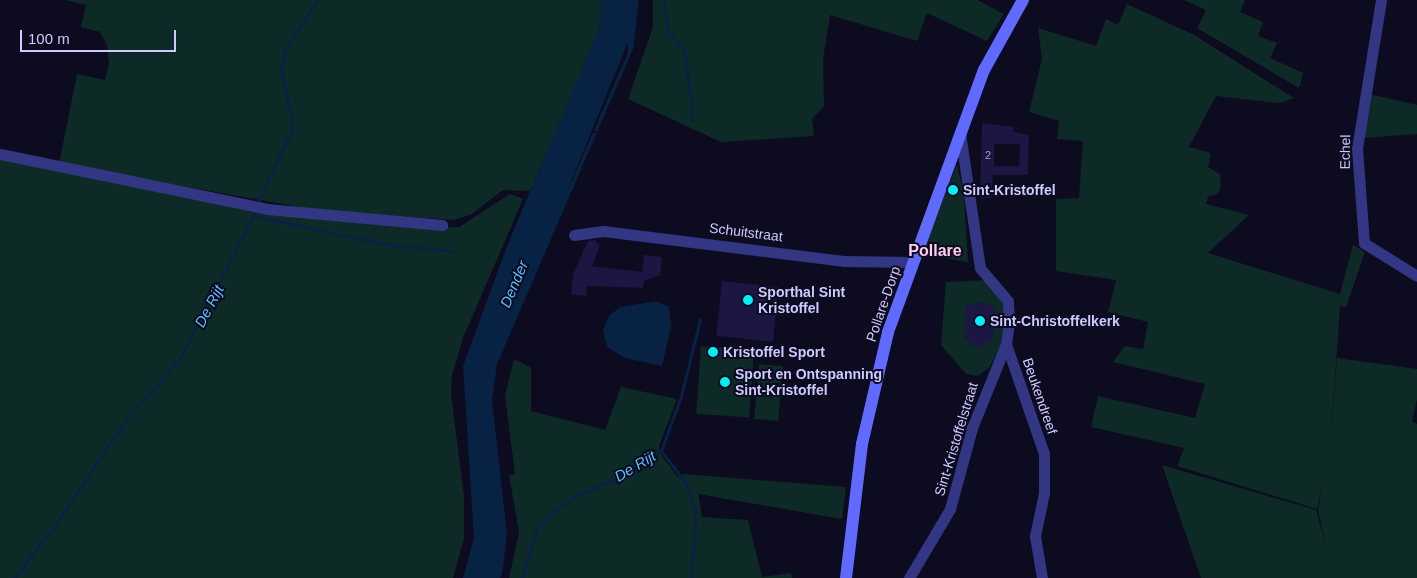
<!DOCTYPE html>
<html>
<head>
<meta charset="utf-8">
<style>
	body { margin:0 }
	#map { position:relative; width:1417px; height:578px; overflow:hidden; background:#0d0b20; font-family:Helvetica,sans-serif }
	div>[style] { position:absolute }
	.green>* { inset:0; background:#0e2a27; transform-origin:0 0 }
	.water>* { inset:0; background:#072243 }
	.pier>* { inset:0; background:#0d0b20 }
	.stream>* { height:3px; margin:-1.5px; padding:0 1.5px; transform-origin:1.5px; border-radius:1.5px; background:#072243 }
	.building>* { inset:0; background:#1b1642; transform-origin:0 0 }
	.street>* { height:11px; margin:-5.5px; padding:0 5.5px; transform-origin:5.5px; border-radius:5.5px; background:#323683 }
	.secondary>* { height:12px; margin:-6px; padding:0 6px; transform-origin:6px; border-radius:6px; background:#616aff }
	.dots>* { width:14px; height:14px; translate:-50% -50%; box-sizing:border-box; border:2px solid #0d0b20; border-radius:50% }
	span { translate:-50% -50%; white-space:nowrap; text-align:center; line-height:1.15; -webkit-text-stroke:4px #0d0b20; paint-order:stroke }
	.number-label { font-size:11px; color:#a09dd0 }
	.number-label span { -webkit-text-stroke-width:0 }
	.street-label { font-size:14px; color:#cccaff }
	.poi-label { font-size:14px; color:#cccaff; font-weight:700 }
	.left { translate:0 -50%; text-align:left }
	.water-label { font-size:15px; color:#58bfff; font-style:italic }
	.quarter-label { font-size:16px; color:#ffccf0; font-weight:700 }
	.scale { position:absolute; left:20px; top:30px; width:156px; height:22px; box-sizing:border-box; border:2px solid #cccaff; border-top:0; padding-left:6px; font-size:15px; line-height:18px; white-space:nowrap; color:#cccaff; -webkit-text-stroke:4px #0d0b20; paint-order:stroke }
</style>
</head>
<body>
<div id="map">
	<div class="green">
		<i style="clip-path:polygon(65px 0,601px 0,602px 9px,598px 31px,575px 89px,530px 191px,503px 190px,472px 214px,454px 220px,322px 211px,59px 164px,77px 74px,105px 80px,109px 64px,107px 45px,100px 32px,81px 27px,86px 5px)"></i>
		<i style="clip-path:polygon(653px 0,977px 0,1004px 14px,987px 41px,927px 13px,917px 41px,830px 15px,823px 59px,824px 106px,812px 119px,814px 136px,721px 142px,628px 99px,653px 27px)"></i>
		<i style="clip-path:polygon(1184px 0,1245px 0,1240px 12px,1263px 22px,1258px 36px,1277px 43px,1270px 58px,1303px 73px,1299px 88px,1197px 28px,1206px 10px)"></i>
		<i style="clip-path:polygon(1127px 4px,1194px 35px,1294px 98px,1280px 103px,1216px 96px,1189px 147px,1211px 153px,1208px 167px,1220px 174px,1221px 187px,1217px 194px,1208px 197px,1206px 204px,1249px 215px,1208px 253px,1340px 294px,1353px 245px,1365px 252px,1346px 307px,1340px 306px,1331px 434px,1337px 358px,1417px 369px,1417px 399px,1412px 422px,1417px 424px,1417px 578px,1201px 578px,1162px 465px,1316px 510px,1326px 546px,1318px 510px,1324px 479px,1317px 509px,1177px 466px,1184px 448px,1091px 427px,1098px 396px,1195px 418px,1205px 384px,1113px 362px,1125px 346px,1143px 349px,1148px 322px,1108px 312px,1116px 280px,1056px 271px,1056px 199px,1079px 198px,1083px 141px,1057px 139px,1059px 121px,1029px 112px,1042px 59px,1038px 28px,1096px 46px,1106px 19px,1118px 25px)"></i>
		<i style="clip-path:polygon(1369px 94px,1417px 105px,1417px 134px,1364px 138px)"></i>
		<i style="clip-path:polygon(0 159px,256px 210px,434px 228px,459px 227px,510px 194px,523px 199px,463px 338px,452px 375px,451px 394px,464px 496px,464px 538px,453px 578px,0 578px)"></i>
		<i style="clip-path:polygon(957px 164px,964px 195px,968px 262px,922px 254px)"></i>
		<i style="clip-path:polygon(987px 280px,1000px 294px,1007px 312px,1000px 347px,989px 368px,978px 376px,966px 374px,941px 345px,946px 282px)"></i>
		<i style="left:701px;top:346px;width:53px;height:68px;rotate:4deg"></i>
		<i style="clip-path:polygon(514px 359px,531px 368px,531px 411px,605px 430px,621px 387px,677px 399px,659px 446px,661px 455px,678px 477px,684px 474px,846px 487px,842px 519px,698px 494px,702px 517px,748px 520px,762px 577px,791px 573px,792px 578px,509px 578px,519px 532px,509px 475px,515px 474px,505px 396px)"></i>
		<i style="left:759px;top:364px;width:24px;height:55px;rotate:5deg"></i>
	</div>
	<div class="water">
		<i style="clip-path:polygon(602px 0,639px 0,633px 49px,497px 364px,492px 400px,507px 535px,502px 574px,500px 578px,463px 578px,474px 538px,463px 366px,509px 241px,598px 31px)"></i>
		<i style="clip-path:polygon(657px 301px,669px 307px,671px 327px,662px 366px,625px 358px,607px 347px,603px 330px,610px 315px,620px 307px)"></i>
	</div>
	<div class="pier">
		<i style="clip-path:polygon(628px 42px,627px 55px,594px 130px,599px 133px,593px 133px,564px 199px)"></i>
	</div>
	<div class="stream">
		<i style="left:664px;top:0;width:29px;rotate:84deg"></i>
		<i style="left:667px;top:29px;width:27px;rotate:51deg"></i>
		<i style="left:684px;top:50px;width:70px;rotate:82.6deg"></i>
		<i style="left:257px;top:204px;width:85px;rotate:-64.9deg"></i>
		<i style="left:293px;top:127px;width:58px;rotate:-101.9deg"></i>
		<i style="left:281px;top:70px;width:20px;rotate:-79deg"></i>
		<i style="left:285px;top:50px;width:59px;rotate:-57.4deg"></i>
		<i style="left:254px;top:216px;width:132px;rotate:12.2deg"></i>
		<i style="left:383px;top:244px;width:70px;rotate:5.7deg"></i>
		<i style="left:661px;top:451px;width:37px;rotate:52deg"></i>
		<i style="left:684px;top:480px;width:33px;rotate:69deg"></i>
		<i style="left:696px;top:511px;width:67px;rotate:94.3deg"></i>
		<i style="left:14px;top:578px;width:63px;rotate:-52deg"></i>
		<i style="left:53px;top:528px;width:118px;rotate:-56.4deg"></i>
		<i style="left:118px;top:430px;width:95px;rotate:-49.3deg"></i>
		<i style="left:180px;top:358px;width:166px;rotate:-62.8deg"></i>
		<i style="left:522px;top:578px;width:52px;rotate:-73.3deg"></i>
		<i style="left:537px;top:528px;width:21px;rotate:-45deg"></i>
		<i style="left:552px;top:513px;width:26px;rotate:-37deg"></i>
		<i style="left:573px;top:497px;width:66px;rotate:-23.1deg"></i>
		<i style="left:634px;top:471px;width:34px;rotate:-37deg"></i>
		<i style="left:661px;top:451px;width:59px;rotate:-70deg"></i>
		<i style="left:681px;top:396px;width:79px;rotate:-76.1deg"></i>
	</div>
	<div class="building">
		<i style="clip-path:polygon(evenodd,982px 123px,1014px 127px,1013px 132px,1029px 135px,1028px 175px,993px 175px,991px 198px,980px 198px,982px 123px,994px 144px,1020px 144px,1019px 166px,994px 166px,994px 144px)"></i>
		<i style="clip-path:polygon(595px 240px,600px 246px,592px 266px,642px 272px,644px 255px,662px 257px,660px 275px,644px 281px,643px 288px,587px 286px,586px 296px,571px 294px,573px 274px,588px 241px)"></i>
		<i style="left:722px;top:281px;width:57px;height:55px;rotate:6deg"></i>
		<i style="clip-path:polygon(977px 301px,994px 307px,996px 316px,992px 342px,985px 341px,985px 347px,970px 346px,970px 340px,964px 340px,966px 305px,974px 305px)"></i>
	</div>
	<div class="street">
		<i style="left:1381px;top:0;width:150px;rotate:99.2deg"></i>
		<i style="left:1357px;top:148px;width:95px;rotate:85.8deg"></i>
		<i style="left:1364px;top:243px;width:62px;rotate:31.9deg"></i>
		<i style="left:0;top:154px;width:273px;rotate:11.6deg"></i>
		<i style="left:267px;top:209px;width:176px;rotate:5.2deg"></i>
		<i style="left:574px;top:235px;width:29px;rotate:-8deg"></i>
		<i style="left:603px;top:231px;width:242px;rotate:7.1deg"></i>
		<i style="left:843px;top:261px;width:70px;rotate:0.8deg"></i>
		<i style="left:1006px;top:344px;width:116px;rotate:70.9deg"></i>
		<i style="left:1044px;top:454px;width:39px;rotate:90deg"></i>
		<i style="left:1044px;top:493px;width:44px;rotate:101.8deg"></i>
		<i style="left:1035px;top:536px;width:43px;rotate:80.5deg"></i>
		<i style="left:909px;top:578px;width:80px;rotate:-59.3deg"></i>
		<i style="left:950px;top:509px;width:84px;rotate:-74.8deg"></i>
		<i style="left:972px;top:428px;width:91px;rotate:-68deg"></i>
		<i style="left:1006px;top:344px;width:21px;rotate:-82deg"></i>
		<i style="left:1009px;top:323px;width:22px;rotate:-93deg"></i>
		<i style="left:1008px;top:301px;width:43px;rotate:-130.3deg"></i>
		<i style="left:980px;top:268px;width:136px;rotate:-98.4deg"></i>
	</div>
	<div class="secondary">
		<i style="left:846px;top:578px;width:135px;rotate:-83.2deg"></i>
		<i style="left:862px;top:444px;width:115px;rotate:-76.9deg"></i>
		<i style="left:888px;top:332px;width:279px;rotate:-69.9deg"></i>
		<i style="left:984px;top:70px;width:80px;rotate:-60.9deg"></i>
	</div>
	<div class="dots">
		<i style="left:953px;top:190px;background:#00f0f5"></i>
		<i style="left:748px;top:300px;background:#00f0f5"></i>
		<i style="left:980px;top:321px;background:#00f0f5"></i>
		<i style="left:713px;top:352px;background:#00f0f5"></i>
		<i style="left:725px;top:382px;background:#00f0f5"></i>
	</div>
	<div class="number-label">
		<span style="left:988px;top:155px">2</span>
	</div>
	<div class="street-label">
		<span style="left:1345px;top:152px;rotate:-89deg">Echel</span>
		<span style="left:746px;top:232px;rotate:7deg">Schuitstraat</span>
		<span style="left:883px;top:304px;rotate:-71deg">Pollare-Dorp</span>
		<span style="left:1040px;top:396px;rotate:71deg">Beukendreef</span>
		<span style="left:956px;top:439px;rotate:-73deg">Sint-Kristoffelstraat</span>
	</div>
	<div class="poi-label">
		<span class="left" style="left:963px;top:190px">Sint-Kristoffel</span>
		<span class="left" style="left:758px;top:300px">Sporthal Sint<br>Kristoffel</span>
		<span class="left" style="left:990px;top:321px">Sint-Christoffelkerk</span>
		<span class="left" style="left:723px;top:352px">Kristoffel Sport</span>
		<span class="left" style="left:735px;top:382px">Sport en Ontspanning<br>Sint-Kristoffel</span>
	</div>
	<div class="water-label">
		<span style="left:514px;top:284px;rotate:-67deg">Dender</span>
		<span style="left:209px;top:306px;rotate:-62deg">De Rijt</span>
		<span style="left:635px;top:466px;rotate:-31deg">De Rijt</span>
	</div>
	<div class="quarter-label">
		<span style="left:935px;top:251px">Pollare</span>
	</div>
	<div class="scale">100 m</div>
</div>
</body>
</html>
